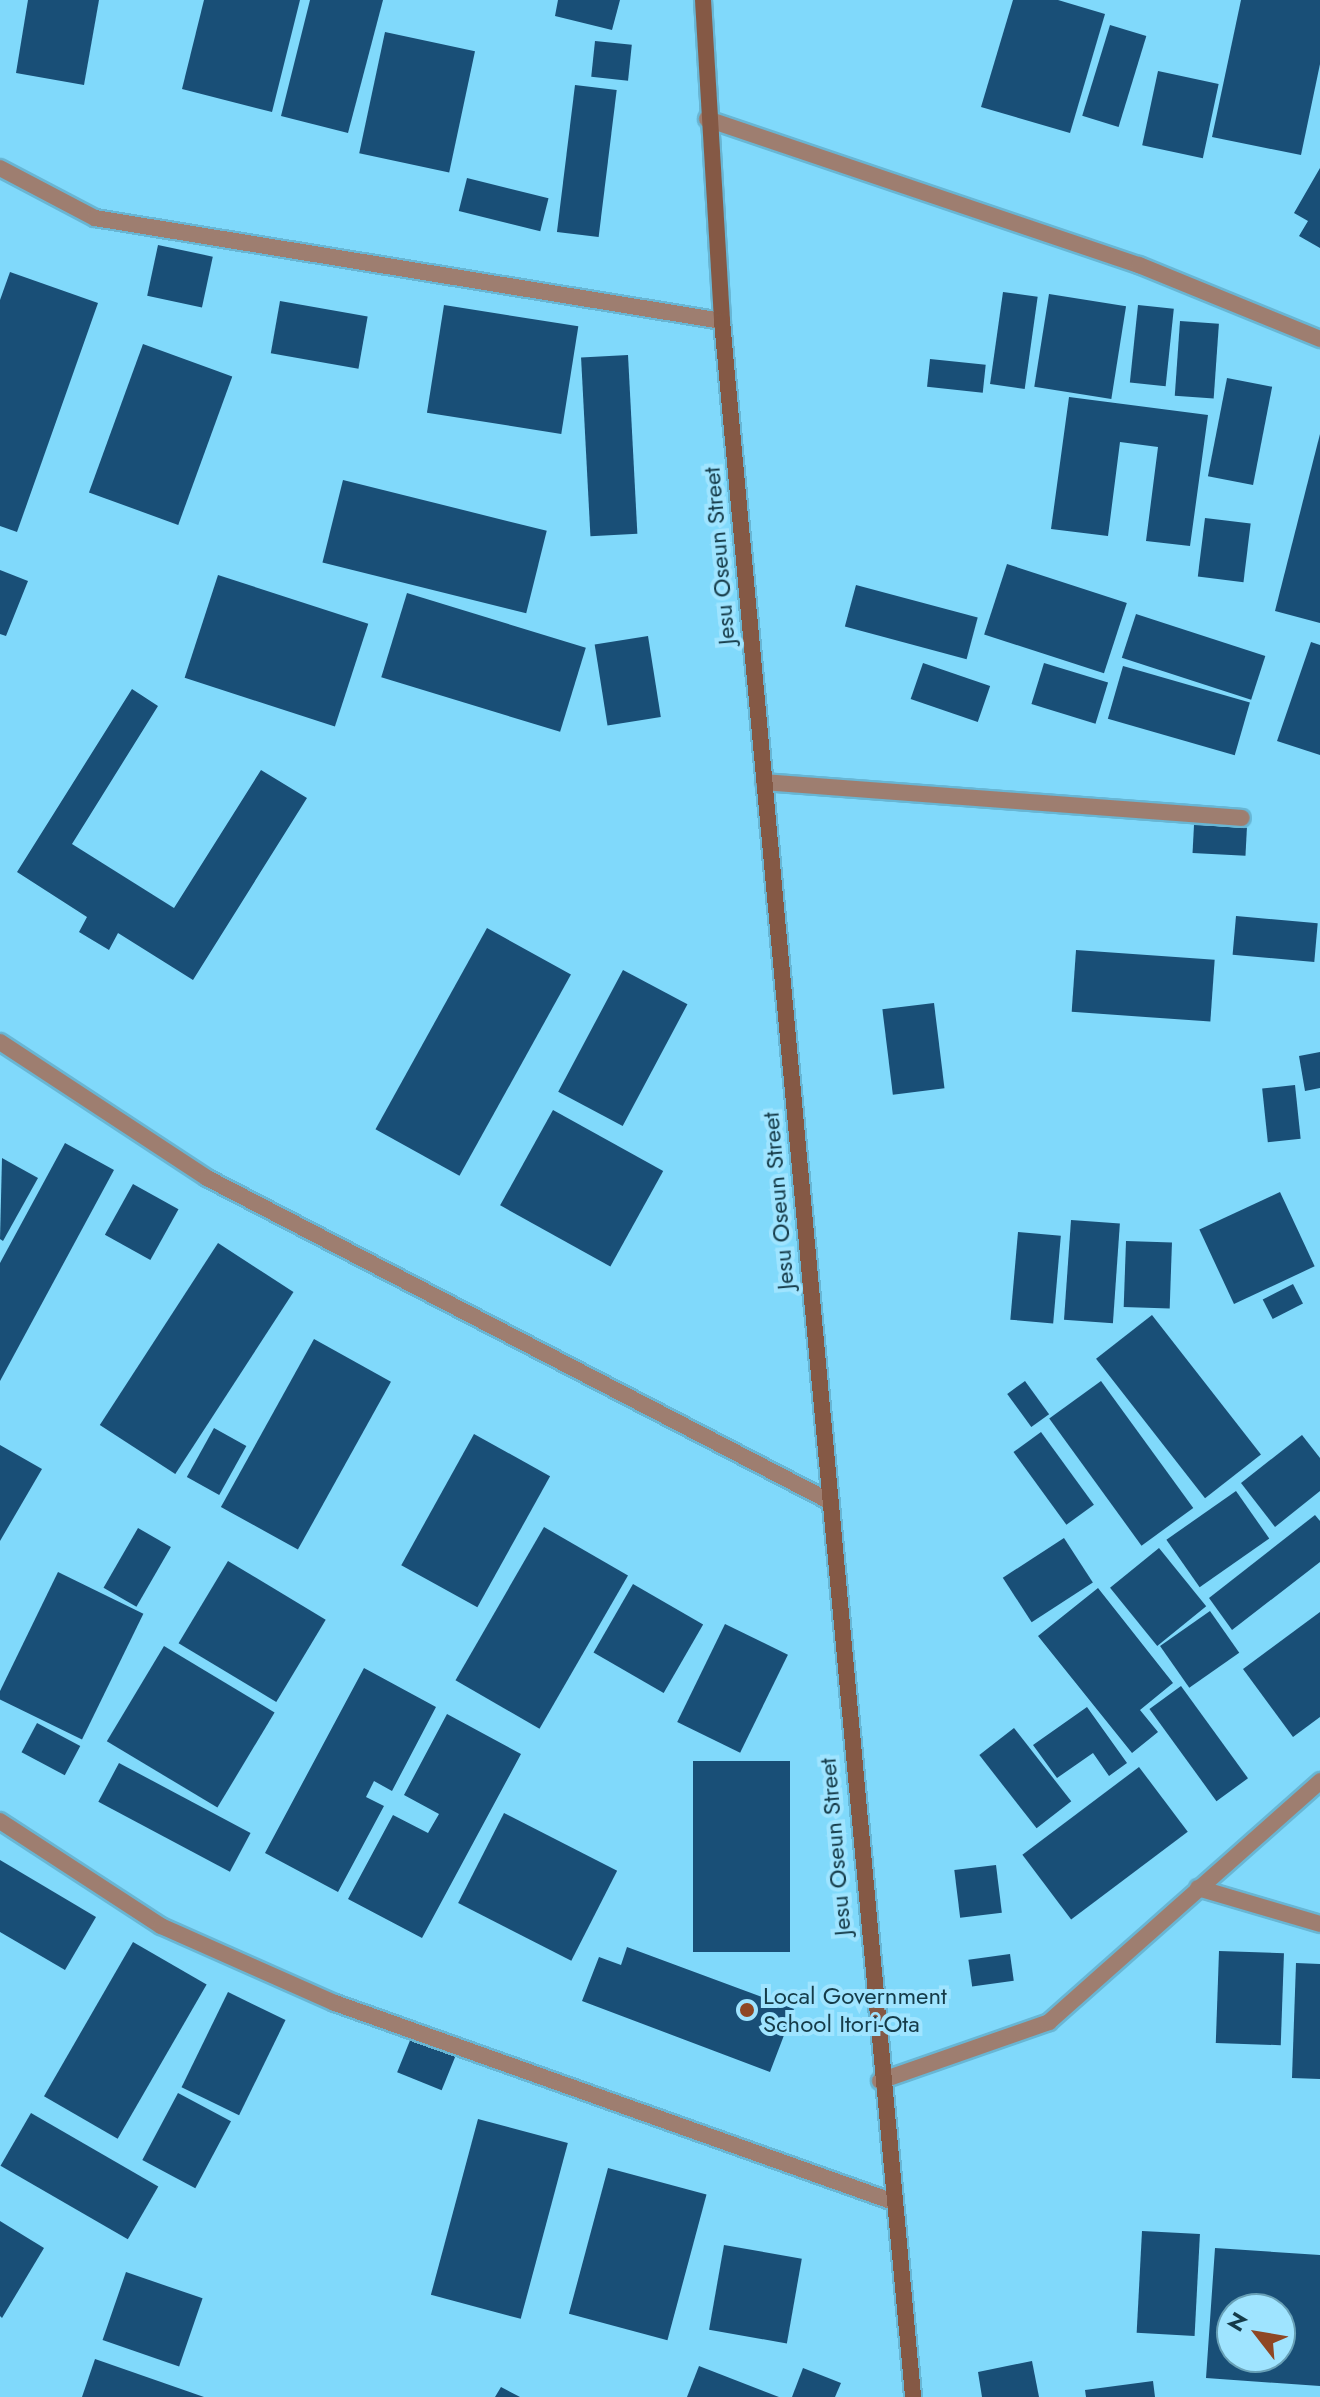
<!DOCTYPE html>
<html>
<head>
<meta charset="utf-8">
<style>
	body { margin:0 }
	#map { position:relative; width:1320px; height:2397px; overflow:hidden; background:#80d9fb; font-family:Jost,sans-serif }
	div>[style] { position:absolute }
	.building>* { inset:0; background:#194f77; transform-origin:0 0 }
	.roads { filter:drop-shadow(2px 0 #68b6d4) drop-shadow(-2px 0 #68b6d4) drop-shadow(0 2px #68b6d4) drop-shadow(0 -2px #68b6d4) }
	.street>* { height:16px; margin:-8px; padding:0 8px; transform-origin:8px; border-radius:8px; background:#9e7e70 }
	.secondary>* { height:16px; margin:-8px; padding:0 8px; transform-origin:8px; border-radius:8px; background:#855945 }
	.dots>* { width:22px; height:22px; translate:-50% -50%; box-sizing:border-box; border:4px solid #9fe4ff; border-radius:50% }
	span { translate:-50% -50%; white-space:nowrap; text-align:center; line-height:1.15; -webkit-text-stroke:8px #9fe4ff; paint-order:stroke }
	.street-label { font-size:24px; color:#153b49 }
	.poi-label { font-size:24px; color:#153b49 }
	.left { translate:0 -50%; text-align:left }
	.north { position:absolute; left:1216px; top:2293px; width:80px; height:80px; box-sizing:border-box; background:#9fe4ff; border:2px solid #68a0b6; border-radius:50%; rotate:301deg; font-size:22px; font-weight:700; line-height:32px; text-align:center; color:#153b49 }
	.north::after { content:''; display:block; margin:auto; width:28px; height:36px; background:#8f4724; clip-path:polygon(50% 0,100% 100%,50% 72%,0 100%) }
</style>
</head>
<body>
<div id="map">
	<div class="building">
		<i style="clip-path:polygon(28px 0,99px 0,84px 85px,16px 73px)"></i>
		<i style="clip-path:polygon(204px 0,300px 0,272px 112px,182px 89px)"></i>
		<i style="clip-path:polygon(310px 0,383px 0,348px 133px,281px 116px)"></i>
		<i style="clip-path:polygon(558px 0,620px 0,612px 30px,555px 16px)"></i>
		<i style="clip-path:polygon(1013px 0,1058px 0,1105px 14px,1070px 133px,981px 107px)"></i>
		<i style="clip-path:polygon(1241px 0,1320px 0,1320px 64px,1301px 155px,1212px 137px)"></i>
		<i style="left:1110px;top:25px;width:38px;height:95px;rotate:17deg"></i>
		<i style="left:385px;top:32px;width:92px;height:124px;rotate:12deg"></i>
		<i style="left:595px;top:41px;width:37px;height:36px;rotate:6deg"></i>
		<i style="left:1158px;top:71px;width:62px;height:76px;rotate:12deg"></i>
		<i style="left:575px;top:85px;width:42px;height:148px;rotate:7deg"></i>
		<i style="clip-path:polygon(1320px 168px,1320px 248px,1299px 236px,1308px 221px,1294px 213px)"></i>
		<i style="left:467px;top:178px;width:84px;height:34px;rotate:14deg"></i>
		<i style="left:158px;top:245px;width:56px;height:52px;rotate:12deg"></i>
		<i style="clip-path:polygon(10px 272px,98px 303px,17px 532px,0 526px,0 300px)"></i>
		<i style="left:1003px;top:292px;width:35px;height:93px;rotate:8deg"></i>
		<i style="left:1049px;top:294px;width:78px;height:94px;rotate:9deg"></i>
		<i style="left:280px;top:301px;width:89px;height:53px;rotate:10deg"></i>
		<i style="left:444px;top:305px;width:136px;height:109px;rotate:9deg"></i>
		<i style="left:1138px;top:305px;width:36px;height:78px;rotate:6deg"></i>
		<i style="left:1180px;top:321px;width:39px;height:75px;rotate:4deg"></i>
		<i style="left:143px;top:344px;width:95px;height:158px;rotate:20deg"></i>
		<i style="left:628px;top:355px;width:179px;height:47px;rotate:87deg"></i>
		<i style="left:930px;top:359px;width:56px;height:28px;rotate:6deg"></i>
		<i style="left:1227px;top:378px;width:46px;height:100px;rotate:11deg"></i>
		<i style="clip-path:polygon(1069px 397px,1208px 415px,1190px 546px,1146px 541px,1158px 447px,1120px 442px,1108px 536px,1051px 529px)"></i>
		<i style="clip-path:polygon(1320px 434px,1320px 623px,1275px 611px)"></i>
		<i style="left:343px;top:480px;width:210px;height:85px;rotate:14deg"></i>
		<i style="left:1205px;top:518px;width:46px;height:59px;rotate:7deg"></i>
		<i style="left:1007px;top:564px;width:126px;height:74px;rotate:18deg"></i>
		<i style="clip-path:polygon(0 570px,28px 581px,6px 636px,0 634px)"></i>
		<i style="left:218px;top:575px;width:158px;height:108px;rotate:18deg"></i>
		<i style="left:856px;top:585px;width:126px;height:43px;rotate:15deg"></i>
		<i style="left:407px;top:593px;width:187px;height:88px;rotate:17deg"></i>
		<i style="left:1136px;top:614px;width:136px;height:46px;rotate:18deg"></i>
		<i style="left:648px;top:636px;width:82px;height:54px;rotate:81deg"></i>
		<i style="clip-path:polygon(1311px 642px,1320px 645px,1320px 755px,1277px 741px)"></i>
		<i style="left:923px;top:663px;width:71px;height:38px;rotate:19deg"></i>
		<i style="left:1044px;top:663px;width:67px;height:43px;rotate:17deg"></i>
		<i style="left:1123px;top:666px;width:132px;height:55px;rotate:16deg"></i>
		<i style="clip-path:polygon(132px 689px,158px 706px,72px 844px,174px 908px,261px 770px,307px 798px,193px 980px,118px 933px,109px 950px,79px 932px,87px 917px,17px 872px)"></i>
		<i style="left:1194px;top:825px;width:53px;height:28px;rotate:3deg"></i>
		<i style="left:1236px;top:916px;width:82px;height:39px;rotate:5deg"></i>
		<i style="left:487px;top:928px;width:96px;height:230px;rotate:29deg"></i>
		<i style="left:1076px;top:950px;width:139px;height:62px;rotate:4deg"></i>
		<i style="left:623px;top:970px;width:73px;height:138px;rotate:28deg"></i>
		<i style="left:934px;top:1003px;width:86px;height:52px;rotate:83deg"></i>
		<i style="clip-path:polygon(1320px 1052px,1320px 1088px,1305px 1091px,1299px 1056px)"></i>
		<i style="left:1295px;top:1085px;width:54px;height:33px;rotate:84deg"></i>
		<i style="left:553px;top:1110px;width:126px;height:109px;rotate:29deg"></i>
		<i style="clip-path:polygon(65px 1143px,114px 1170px,0 1381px,0 1263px)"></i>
		<i style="clip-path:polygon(2px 1158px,38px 1178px,3px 1241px,0 1239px)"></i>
		<i style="left:133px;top:1184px;width:52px;height:58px;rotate:29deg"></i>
		<i style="left:1280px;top:1192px;width:82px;height:89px;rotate:65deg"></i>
		<i style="left:1071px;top:1220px;width:49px;height:100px;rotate:4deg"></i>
		<i style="left:1018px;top:1232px;width:43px;height:88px;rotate:5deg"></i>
		<i style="left:1126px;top:1241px;width:46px;height:66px;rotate:2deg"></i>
		<i style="left:218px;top:1243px;width:90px;height:217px;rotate:33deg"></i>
		<i style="left:1293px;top:1284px;width:22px;height:34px;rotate:63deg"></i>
		<i style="left:1152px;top:1315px;width:177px;height:71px;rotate:52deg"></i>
		<i style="left:314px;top:1339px;width:88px;height:192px;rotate:29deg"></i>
		<i style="left:1025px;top:1381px;width:41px;height:22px;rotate:54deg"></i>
		<i style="left:1101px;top:1381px;width:157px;height:64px;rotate:54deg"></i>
		<i style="left:214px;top:1428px;width:37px;height:56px;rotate:29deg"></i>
		<i style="left:1041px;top:1432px;width:90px;height:34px;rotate:54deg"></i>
		<i style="left:474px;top:1434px;width:87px;height:150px;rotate:29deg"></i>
		<i style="clip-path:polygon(1302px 1435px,1320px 1458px,1320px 1491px,1275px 1527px,1241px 1483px)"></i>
		<i style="clip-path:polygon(0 1445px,42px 1469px,0 1541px)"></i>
		<i style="left:1236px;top:1491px;width:58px;height:85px;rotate:55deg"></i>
		<i style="clip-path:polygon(1315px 1515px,1320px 1521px,1320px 1562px,1232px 1630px,1209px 1598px)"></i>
		<i style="left:544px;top:1527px;width:97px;height:177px;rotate:30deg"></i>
		<i style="left:138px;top:1528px;width:38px;height:69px;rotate:30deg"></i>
		<i style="left:1064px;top:1538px;width:53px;height:73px;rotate:57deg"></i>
		<i style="left:1159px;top:1548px;width:75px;height:63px;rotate:51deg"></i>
		<i style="left:228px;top:1561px;width:114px;height:96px;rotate:31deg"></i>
		<i style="left:58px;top:1572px;width:95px;height:140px;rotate:26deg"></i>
		<i style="left:633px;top:1584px;width:81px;height:79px;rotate:30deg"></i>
		<i style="clip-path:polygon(1098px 1588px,1173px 1683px,1140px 1710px,1158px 1732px,1132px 1753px,1038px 1636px)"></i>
		<i style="left:1210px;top:1611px;width:51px;height:61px;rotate:55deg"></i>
		<i style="clip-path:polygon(1320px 1612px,1320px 1717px,1293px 1737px,1243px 1669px)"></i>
		<i style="left:725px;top:1624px;width:70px;height:109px;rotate:26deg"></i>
		<i style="left:164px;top:1646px;width:129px;height:111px;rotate:31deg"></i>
		<i style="clip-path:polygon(364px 1668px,436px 1707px,392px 1791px,374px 1781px,366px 1797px,384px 1806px,338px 1892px,265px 1853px)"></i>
		<i style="left:1181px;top:1686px;width:114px;height:39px;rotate:54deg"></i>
		<i style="clip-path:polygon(1087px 1707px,1127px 1763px,1109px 1776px,1093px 1753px,1057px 1778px,1033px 1745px)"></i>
		<i style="clip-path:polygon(447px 1714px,521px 1754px,422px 1938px,348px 1899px,393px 1815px,428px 1833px,439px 1814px,404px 1795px)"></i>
		<i style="left:37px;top:1723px;width:49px;height:33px;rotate:28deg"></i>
		<i style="left:1014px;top:1728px;width:93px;height:44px;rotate:52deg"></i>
		<i style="left:693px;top:1761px;width:97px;height:191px"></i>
		<i style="left:119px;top:1763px;width:149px;height:44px;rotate:28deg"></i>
		<i style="left:1139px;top:1767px;width:81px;height:146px;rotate:53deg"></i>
		<i style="left:504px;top:1813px;width:127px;height:101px;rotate:27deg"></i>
		<i style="clip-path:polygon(0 1860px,96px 1917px,65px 1970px,0 1932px)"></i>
		<i style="left:996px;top:1865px;width:48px;height:42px;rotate:83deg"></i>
		<i style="left:133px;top:1942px;width:85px;height:178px;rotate:30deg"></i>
		<i style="clip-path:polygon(627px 1947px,794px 2009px,770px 2072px,582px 2001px,599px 1957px,621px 1965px)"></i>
		<i style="left:1219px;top:1951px;width:65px;height:92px;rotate:2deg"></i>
		<i style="left:1010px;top:1954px;width:27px;height:42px;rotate:82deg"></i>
		<i style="clip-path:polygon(1296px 1963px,1320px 1964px,1320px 2079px,1292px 2078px)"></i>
		<i style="left:228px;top:1992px;width:64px;height:106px;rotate:26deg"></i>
		<i style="left:411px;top:2038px;width:48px;height:37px;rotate:22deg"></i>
		<i style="left:178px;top:2093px;width:60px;height:76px;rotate:28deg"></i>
		<i style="left:31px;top:2113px;width:147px;height:61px;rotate:30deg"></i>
		<i style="left:478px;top:2119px;width:93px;height:182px;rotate:15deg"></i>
		<i style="left:608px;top:2168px;width:102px;height:151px;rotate:15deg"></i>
		<i style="clip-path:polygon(0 2221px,44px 2248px,2px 2318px,0 2316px)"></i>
		<i style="left:1142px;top:2231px;width:58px;height:102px;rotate:3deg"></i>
		<i style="left:724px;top:2245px;width:79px;height:86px;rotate:10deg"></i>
		<i style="clip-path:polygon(evenodd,1215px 2248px,1320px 2255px,1320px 2386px,1206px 2378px,1215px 2248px,1232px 2309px,1280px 2309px,1280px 2357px,1232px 2357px,1232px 2309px)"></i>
		<i style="left:126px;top:2272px;width:81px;height:72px;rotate:19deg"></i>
		<i style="clip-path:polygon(95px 2359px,204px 2397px,82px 2397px)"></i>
		<i style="clip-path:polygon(1032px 2361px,1039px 2397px,982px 2397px,978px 2372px)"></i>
		<i style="clip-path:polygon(699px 2366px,779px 2397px,687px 2397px)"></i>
		<i style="clip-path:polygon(803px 2368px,841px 2383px,835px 2397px,792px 2397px)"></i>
		<i style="clip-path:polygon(1153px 2381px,1155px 2397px,1086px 2397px,1085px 2390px)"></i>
		<i style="clip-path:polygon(501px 2387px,520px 2397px,495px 2397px)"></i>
	</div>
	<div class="roads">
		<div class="street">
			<i style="left:707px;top:119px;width:456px;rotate:18.7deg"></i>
			<i style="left:1139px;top:265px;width:196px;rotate:22.2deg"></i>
			<i style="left:0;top:168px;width:107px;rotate:27.8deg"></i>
			<i style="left:95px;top:218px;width:635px;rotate:9.33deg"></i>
			<i style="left:764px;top:782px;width:479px;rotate:4.3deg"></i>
			<i style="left:0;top:1042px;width:248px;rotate:33.3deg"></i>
			<i style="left:207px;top:1178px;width:701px;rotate:27.44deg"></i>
			<i style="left:0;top:1821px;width:192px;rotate:33.1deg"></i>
			<i style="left:161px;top:1926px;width:190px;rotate:23.9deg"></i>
			<i style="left:335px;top:2003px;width:593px;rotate:19.6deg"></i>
			<i style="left:1198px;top:1888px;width:127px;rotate:16.4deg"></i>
			<i style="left:880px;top:2081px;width:179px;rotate:-19.2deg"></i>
			<i style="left:1049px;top:2022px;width:363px;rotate:-41.6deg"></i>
		</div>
		<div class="secondary">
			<i style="left:703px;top:0;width:322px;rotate:86.6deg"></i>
			<i style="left:722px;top:321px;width:2085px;rotate:84.74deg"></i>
		</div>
	</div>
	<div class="dots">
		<i style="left:747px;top:2010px;background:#8f4724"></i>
	</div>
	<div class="street-label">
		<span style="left:719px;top:556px;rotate:-95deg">Jesu Oseun Street</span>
		<span style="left:778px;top:1201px;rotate:-95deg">Jesu Oseun Street</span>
		<span style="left:835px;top:1847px;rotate:-95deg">Jesu Oseun Street</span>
	</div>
	<div class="poi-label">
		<span class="left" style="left:763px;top:2010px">Local Government<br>School Itori-Ota</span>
	</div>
	<div class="north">N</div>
</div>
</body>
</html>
